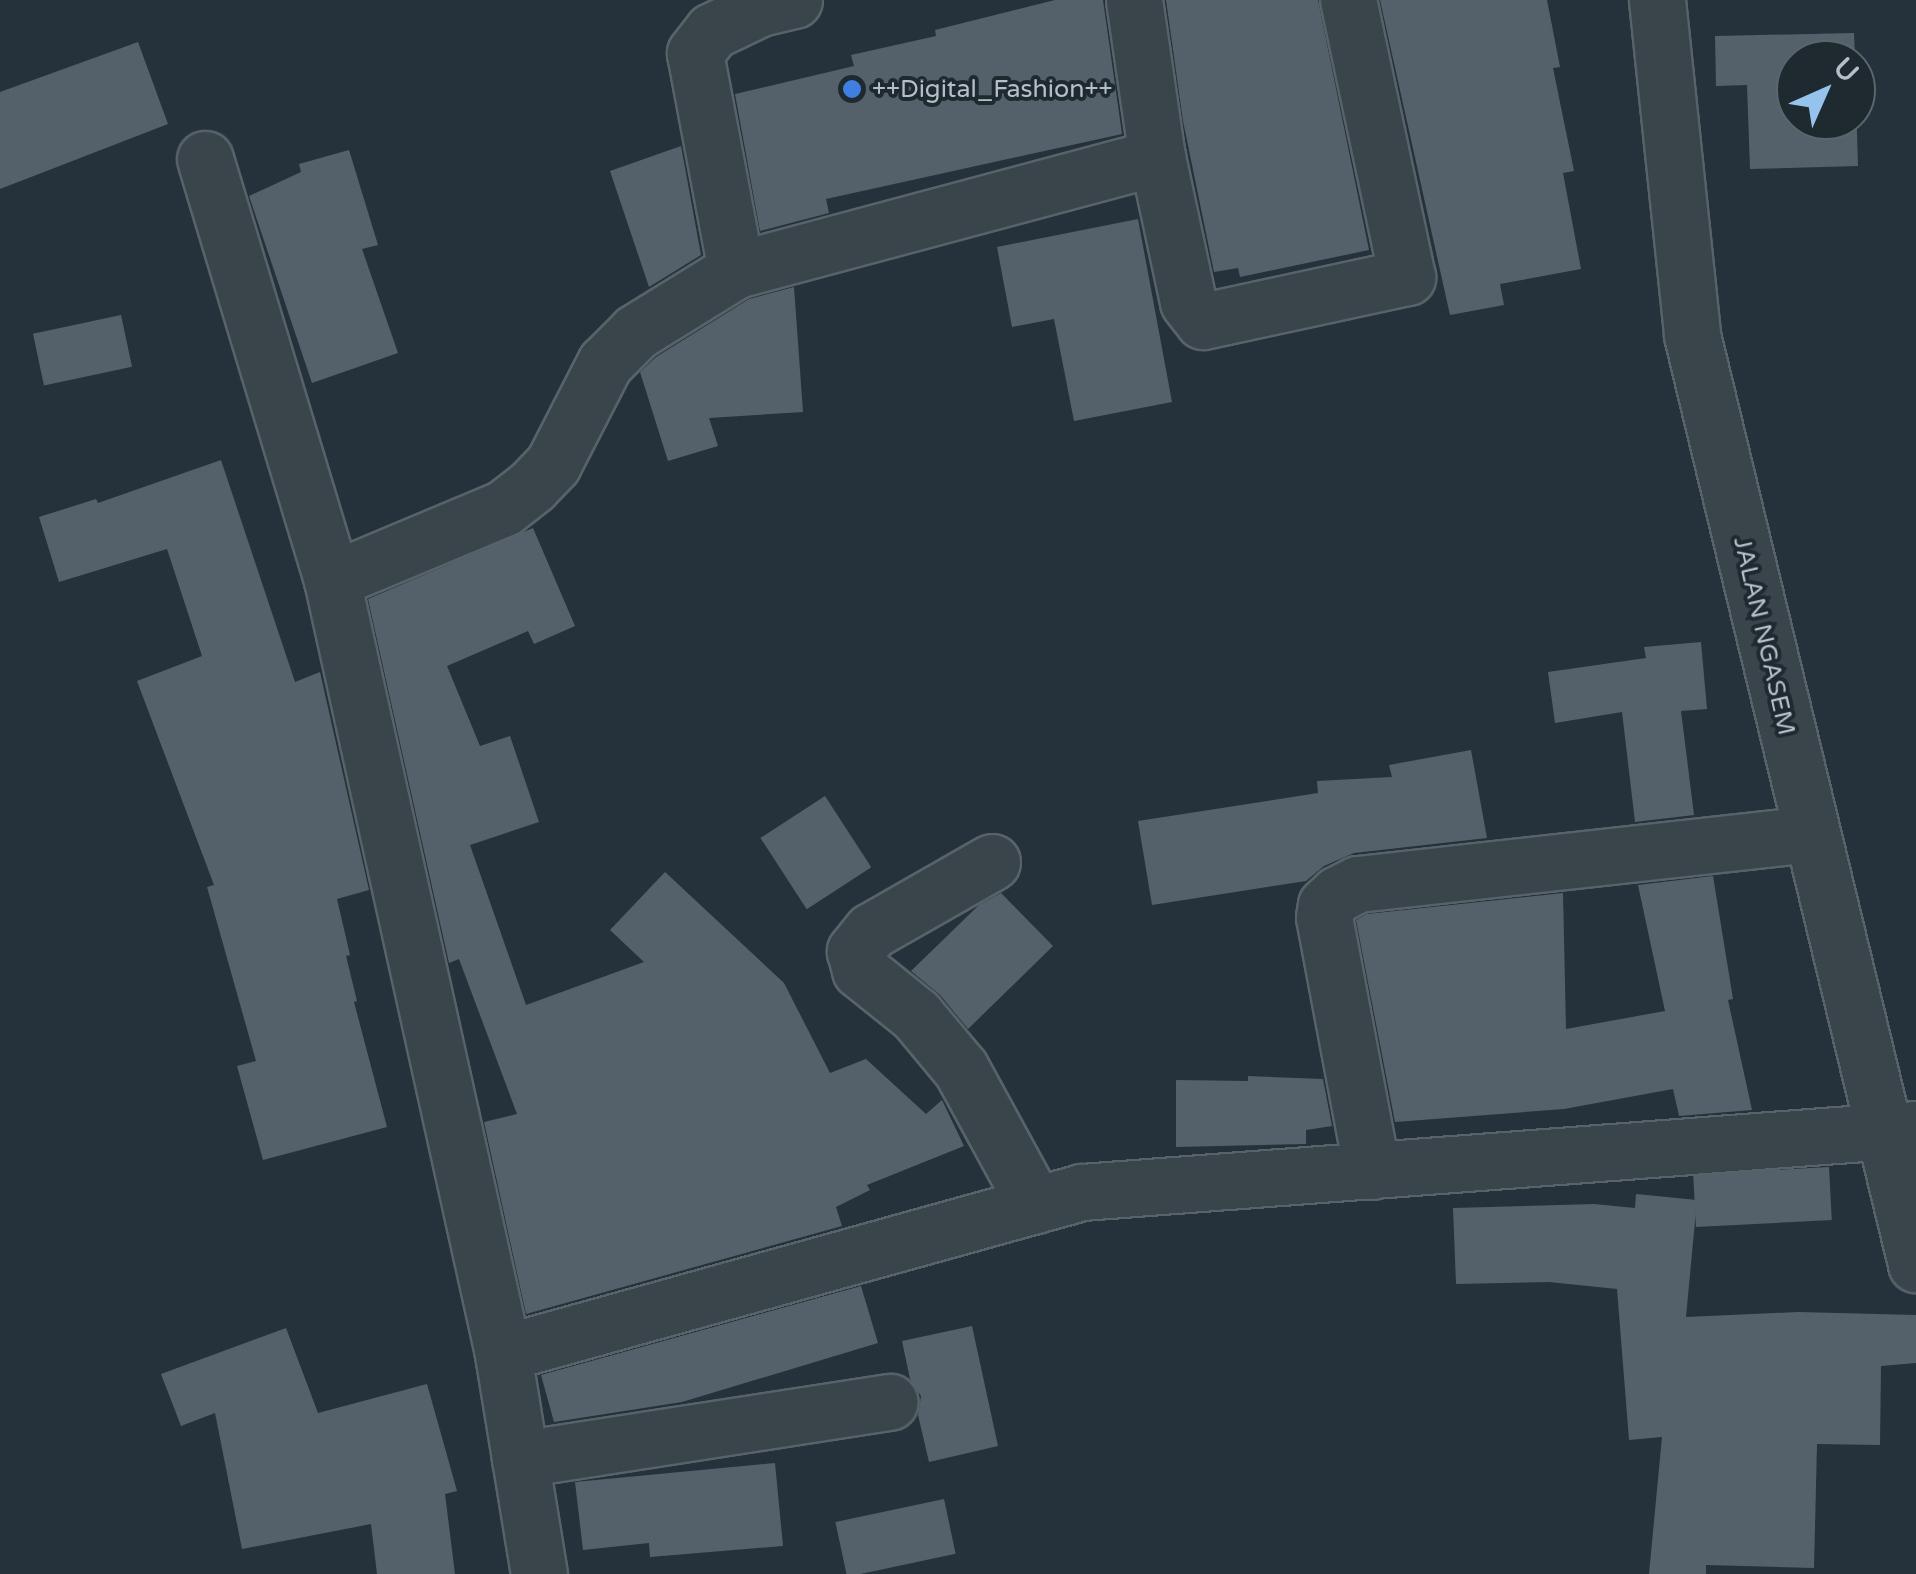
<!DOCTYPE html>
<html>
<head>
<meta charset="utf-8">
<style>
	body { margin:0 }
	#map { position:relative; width:1916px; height:1574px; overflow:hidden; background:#26323b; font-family:"Varela Round",sans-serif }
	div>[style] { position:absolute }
	.building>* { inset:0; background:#54616b; transform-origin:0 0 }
	.roads { filter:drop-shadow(2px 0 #586269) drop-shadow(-2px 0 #586269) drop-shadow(0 2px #586269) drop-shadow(0 -2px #586269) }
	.minor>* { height:55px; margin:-27.5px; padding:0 27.5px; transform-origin:27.5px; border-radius:27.5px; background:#3a444b }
	.dots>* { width:28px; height:28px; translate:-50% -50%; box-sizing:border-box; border:5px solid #1f2930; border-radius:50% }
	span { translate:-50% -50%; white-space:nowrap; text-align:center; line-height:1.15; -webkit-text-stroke:8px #1f2930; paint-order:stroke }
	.poi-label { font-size:25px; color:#b6bfc7 }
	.left { translate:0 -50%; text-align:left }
	.street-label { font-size:25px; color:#b6bfc7 }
	.north { position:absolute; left:1776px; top:40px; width:100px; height:100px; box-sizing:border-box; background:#1f2930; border:2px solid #5b656c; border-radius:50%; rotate:45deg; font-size:28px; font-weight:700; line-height:40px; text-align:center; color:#b6bfc7 }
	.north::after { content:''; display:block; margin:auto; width:35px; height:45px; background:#95c3ed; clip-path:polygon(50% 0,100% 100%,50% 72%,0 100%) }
</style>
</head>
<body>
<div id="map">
	<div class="building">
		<i style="clip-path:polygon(1055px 0,1103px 0,1122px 134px,826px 199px,829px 213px,760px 231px,735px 94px,854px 66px,851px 55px,936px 36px,935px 30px)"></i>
		<i style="clip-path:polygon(1166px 0,1318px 0,1369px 250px,1240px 277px,1238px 268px,1214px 272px,1183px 121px)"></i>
		<i style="clip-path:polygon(1380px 0,1547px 0,1560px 67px,1553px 68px,1574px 171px,1563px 173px,1581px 269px,1500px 284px,1504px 305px,1450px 315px)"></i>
		<i style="clip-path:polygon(1854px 33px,1855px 60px,1796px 60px,1796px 120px,1856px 120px,1856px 101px,1858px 166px,1750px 169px,1747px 85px,1716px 86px,1715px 36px)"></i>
		<i style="clip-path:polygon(138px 42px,168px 124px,0 189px,0 92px)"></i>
		<i style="clip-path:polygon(681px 146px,701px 255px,649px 287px,610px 171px)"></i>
		<i style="clip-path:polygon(349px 150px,378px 245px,362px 249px,398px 353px,312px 383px,249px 196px,301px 172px,299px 164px)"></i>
		<i style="clip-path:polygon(1138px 219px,1172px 402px,1074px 421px,1054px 319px,1012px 327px,997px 247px)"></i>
		<i style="clip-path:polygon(794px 287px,803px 412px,709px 418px,718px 446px,668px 461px,640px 372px,656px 357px,749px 299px)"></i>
		<i style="left:121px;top:315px;width:53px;height:90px;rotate:78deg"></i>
		<i style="clip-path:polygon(221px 460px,295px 682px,320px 672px,369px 890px,337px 899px,350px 955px,346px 956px,357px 1001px,354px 1002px,387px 1127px,263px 1160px,237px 1066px,256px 1061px,207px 887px,214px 885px,137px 681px,202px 656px,167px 549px,59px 582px,39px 517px,96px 499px,98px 503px)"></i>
		<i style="clip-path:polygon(533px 528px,575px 626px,534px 644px,528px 631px,447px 666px,480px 746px,510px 736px,539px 822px,470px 845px,526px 1005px,644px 962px,610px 930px,665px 872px,784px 983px,830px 1073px,866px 1059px,926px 1114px,942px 1100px,964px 1146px,867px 1185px,870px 1190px,836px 1207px,842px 1226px,526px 1314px,484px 1122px,517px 1114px,459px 959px,449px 963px,368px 599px)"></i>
		<i style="clip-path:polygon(1701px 642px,1707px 709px,1681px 711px,1694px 815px,1635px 822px,1622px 712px,1555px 723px,1548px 672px,1646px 658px,1644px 647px)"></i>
		<i style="clip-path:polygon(1471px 750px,1487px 838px,1354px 853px,1324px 866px,1306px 881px,1152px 905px,1138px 821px,1318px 793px,1317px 781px,1392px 777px,1389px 765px)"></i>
		<i style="left:825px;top:796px;width:85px;height:77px;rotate:57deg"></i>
		<i style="clip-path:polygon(1713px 876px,1733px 999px,1728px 1000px,1752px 1110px,1679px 1116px,1673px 1089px,1564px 1109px,1395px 1122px,1356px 920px,1367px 914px,1563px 893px,1566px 1029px,1665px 1011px,1638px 885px)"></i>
		<i style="clip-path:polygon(1001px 893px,1053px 946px,968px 1029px,940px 995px,911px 971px,979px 905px)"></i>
		<i style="clip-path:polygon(1248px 1076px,1323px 1079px,1332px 1126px,1306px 1130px,1306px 1144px,1176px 1147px,1176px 1080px,1248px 1081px)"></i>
		<i style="left:1829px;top:1167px;width:53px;height:136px;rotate:87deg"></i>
		<i style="clip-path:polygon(1636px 1194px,1697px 1200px,1686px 1317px,1798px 1312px,1916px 1315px,1916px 1363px,1881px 1366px,1880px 1445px,1817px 1444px,1814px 1568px,1706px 1565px,1706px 1574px,1649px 1574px,1662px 1437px,1629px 1440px,1617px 1289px,1549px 1282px,1456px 1284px,1453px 1208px,1594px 1204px,1635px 1208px)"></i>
		<i style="clip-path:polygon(861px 1286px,878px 1343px,682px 1402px,554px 1422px,541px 1375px)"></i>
		<i style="clip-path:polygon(972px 1326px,998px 1446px,929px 1462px,918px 1415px,921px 1396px,910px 1379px,902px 1341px)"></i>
		<i style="clip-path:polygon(286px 1328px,318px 1413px,427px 1384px,457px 1491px,445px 1494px,455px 1574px,377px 1574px,371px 1524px,242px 1549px,215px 1413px,181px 1426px,161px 1374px)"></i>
		<i style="clip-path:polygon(775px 1463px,783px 1546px,650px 1557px,649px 1543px,583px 1550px,575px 1482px)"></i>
		<i style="left:944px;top:1499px;width:56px;height:111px;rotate:78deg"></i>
	</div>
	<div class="roads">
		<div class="minor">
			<i style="left:794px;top:0;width:35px;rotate:167deg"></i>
			<i style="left:760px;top:8px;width:53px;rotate:154.4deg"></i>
			<i style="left:712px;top:31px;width:28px;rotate:128deg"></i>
			<i style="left:695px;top:53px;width:221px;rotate:79.3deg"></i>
			<i style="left:736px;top:270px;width:436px;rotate:-15deg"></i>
			<i style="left:1134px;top:0;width:159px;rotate:81.7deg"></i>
			<i style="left:1157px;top:157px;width:148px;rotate:77.9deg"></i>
			<i style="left:1188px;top:302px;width:24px;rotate:52deg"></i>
			<i style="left:1203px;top:321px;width:209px;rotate:-12.2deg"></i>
			<i style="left:1407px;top:277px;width:283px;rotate:-102deg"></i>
			<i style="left:1657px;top:0;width:337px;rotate:84deg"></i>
			<i style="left:1692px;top:335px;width:956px;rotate:76.44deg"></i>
			<i style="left:205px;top:159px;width:440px;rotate:73.2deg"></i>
			<i style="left:992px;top:862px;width:139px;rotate:150.3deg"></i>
			<i style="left:871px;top:931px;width:26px;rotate:129deg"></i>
			<i style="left:855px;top:951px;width:20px;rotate:75deg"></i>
			<i style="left:860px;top:970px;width:72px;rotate:38.8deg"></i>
			<i style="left:916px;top:1015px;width:70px;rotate:50.2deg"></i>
			<i style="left:961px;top:1069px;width:155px;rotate:61.4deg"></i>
			<i style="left:1372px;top:1171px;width:258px;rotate:-100.7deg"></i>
			<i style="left:1324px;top:917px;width:12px;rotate:-81deg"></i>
			<i style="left:1326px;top:905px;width:16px;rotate:-43deg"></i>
			<i style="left:1338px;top:894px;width:22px;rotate:-27deg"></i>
			<i style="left:1358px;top:884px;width:456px;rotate:-6.3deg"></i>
			<i style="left:503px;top:1353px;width:601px;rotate:-15.54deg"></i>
			<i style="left:1082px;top:1192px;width:836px;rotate:-4.32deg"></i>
			<i style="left:520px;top:1459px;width:374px;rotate:-8.8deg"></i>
			<i style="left:539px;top:1574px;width:224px;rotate:-99.3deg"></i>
			<i style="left:503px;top:1353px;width:792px;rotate:-102.47deg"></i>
			<i style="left:332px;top:580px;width:186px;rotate:-22.7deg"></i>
			<i style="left:504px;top:508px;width:36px;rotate:-38deg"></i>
			<i style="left:532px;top:486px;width:30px;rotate:-46deg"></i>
			<i style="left:553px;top:464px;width:114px;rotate:-62.8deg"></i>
			<i style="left:605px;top:363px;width:44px;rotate:-45deg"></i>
			<i style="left:636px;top:332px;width:118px;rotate:-31.8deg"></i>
		</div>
	</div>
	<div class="dots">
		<i style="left:852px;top:89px;background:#3f7fe0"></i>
	</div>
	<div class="poi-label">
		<span class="left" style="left:872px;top:89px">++Digital_Fashion++</span>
	</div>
	<div class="street-label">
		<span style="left:1764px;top:636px;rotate:77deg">JALAN NGASEM</span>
	</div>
	<div class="north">U</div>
</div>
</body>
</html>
